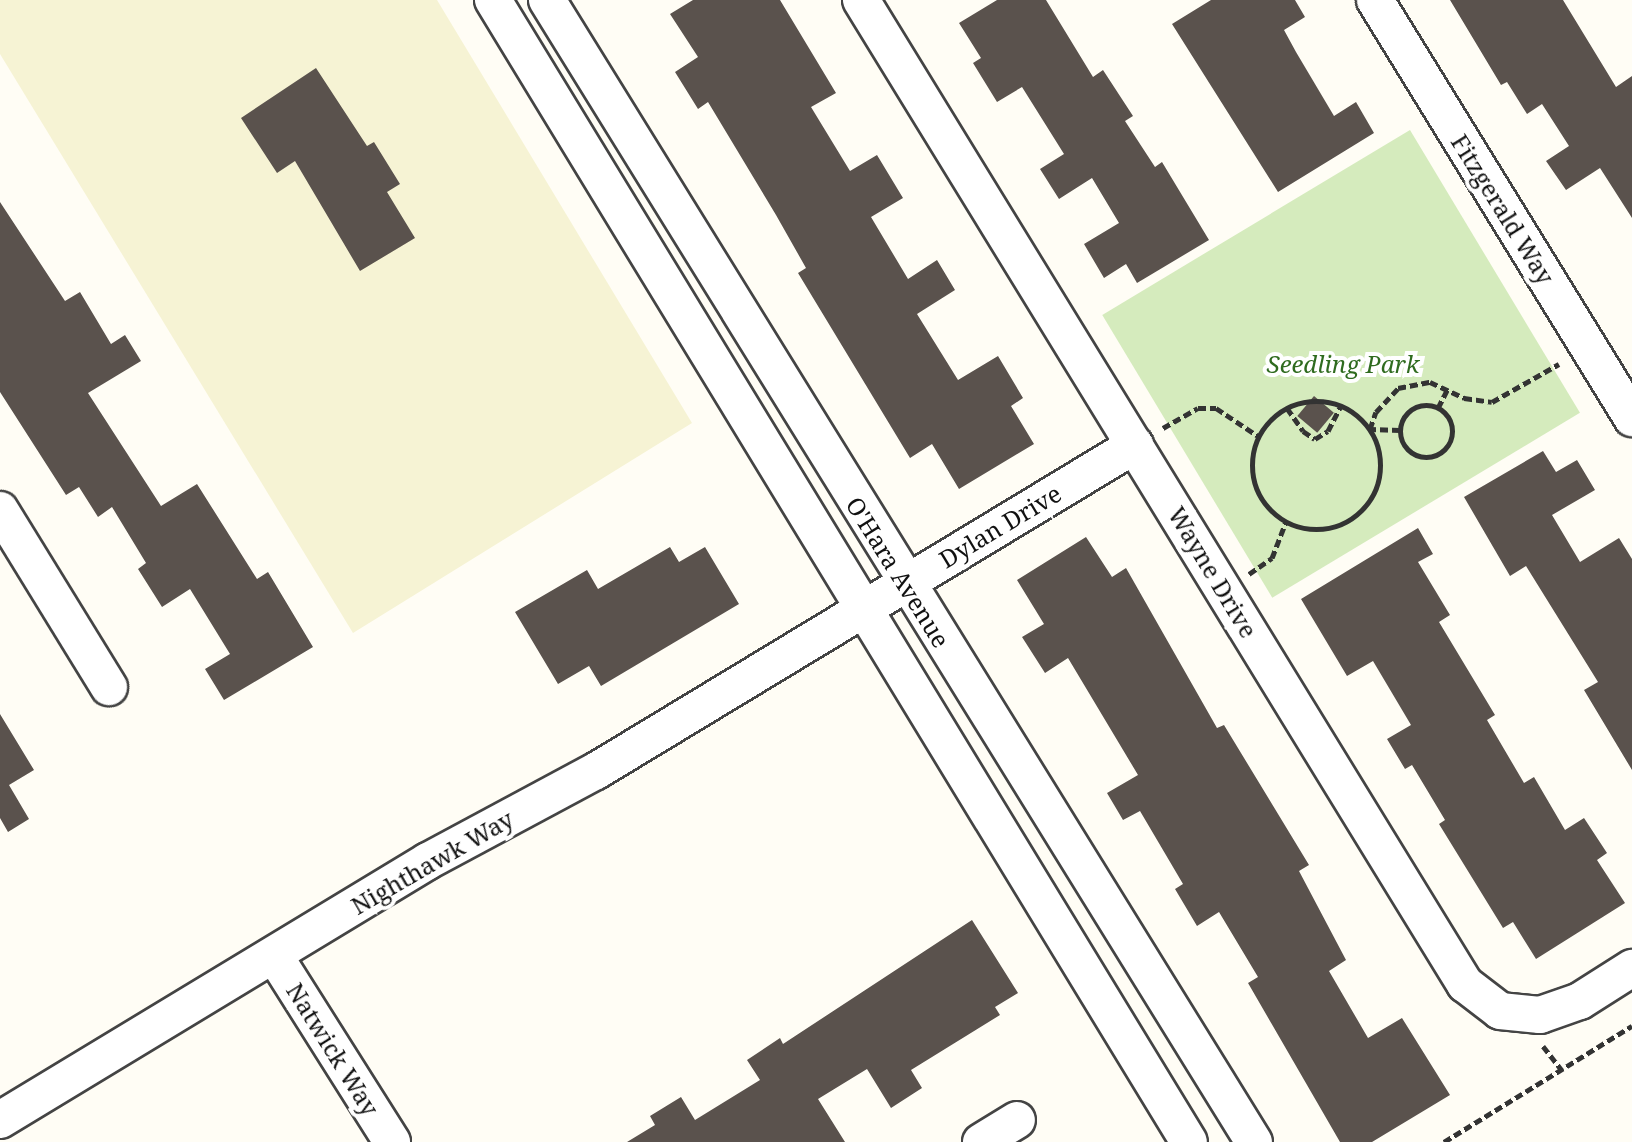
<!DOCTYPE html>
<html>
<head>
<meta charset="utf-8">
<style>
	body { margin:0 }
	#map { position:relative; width:1632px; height:1142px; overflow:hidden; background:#fffdf5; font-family:"Noto Serif",serif }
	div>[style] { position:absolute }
	.farmland>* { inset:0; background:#f6f3d4 }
	.green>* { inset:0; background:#d5ebbd; transform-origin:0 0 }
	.building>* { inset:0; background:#5a524d; transform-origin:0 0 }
	.path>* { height:5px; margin-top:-2.5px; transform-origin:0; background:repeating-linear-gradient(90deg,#333 0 8px,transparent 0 12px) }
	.path>.ring { margin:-2.5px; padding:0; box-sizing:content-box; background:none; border:5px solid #333; border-radius:50% }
	.roads { filter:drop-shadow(2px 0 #444) drop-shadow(-2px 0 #444) drop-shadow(0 2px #444) drop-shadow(0 -2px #444) }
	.minor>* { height:36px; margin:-18px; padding:0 18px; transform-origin:18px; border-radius:18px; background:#fff }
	span { translate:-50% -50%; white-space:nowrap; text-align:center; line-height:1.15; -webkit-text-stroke:8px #fff; paint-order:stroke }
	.street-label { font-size:24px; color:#111 }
	.park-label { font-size:24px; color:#2f6b1f; font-style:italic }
</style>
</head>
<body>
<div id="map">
	<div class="farmland">
		<i style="clip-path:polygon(0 0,437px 0,692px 423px,353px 633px,0 54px)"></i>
	</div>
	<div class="green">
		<i style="left:1410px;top:130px;width:330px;height:359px;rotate:59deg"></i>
	</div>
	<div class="building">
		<i style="clip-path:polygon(693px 0,780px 0,836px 93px,811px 107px,850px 171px,877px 155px,903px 198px,871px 217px,908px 279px,937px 260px,955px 290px,917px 314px,958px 380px,998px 356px,1023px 398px,1011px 406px,1034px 444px,959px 489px,932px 444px,910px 458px,798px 273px,806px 268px,776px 215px,708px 102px,698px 109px,675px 72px,698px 57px,670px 14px)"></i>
		<i style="clip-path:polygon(997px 0,1046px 0,1093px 77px,1103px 70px,1133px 116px,1125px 121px,1155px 167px,1162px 162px,1209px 240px,1137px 283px,1126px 264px,1104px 278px,1084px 244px,1119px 223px,1092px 178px,1059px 199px,1040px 169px,1064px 154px,1022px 87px,997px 102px,973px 63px,981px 58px,959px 23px)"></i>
		<i style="clip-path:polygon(1211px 0,1295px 0,1305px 17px,1284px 30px,1296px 52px,1334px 116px,1356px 102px,1374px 133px,1278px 192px,1172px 24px)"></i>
		<i style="clip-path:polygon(1450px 0,1563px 0,1616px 87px,1632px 76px,1632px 218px,1600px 168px,1566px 190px,1546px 161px,1569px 146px,1542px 104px,1527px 114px,1507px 82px,1501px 85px)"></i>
		<i style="clip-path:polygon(316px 68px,367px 146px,374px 142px,400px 184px,387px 192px,415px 238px,360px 271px,295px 161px,277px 173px,241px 118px)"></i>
		<i style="clip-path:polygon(0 202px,65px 301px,80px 292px,111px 344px,125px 335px,141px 361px,88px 393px,161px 506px,197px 484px,257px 579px,268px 572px,313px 647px,224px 700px,205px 669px,230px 654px,190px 589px,162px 607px,138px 569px,146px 563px,112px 507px,98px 517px,79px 487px,66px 495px,0 392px)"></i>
		<i style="left:1314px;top:396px;width:26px;height:26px;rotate:40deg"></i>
		<i style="clip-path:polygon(1543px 451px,1556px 472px,1577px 460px,1595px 490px,1552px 515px,1580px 562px,1619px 538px,1632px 559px,1632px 770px,1584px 690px,1598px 682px,1526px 566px,1510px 576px,1464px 497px)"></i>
		<i style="clip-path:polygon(1418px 528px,1433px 554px,1418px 562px,1450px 615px,1439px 622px,1495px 715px,1487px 720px,1524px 783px,1534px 777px,1565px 830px,1584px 818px,1607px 853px,1597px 860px,1625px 903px,1536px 959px,1513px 922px,1503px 928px,1439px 824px,1445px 820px,1412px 765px,1405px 769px,1387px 739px,1411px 725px,1373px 661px,1347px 676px,1301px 599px)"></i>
		<i style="clip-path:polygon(1086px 537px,1112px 577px,1126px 568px,1217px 728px,1224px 725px,1309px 865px,1299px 871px,1346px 960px,1329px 971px,1368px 1038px,1402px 1018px,1450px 1095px,1372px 1142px,1340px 1142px,1248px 983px,1258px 977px,1219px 912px,1197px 926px,1175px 889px,1183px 884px,1140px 811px,1123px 820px,1107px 793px,1138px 775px,1068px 658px,1045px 673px,1022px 637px,1044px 624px,1017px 580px)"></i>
		<i style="clip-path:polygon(670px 547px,679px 562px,705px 547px,739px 604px,601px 686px,589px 666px,558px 684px,515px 612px,587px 570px,598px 589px)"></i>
		<i style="clip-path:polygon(0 714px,34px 770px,9px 785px,29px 819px,8px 832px,0 818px)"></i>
		<i style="clip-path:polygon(972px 920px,1018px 993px,995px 1007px,1000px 1015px,911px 1070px,922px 1088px,891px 1108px,867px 1069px,818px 1099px,845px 1142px,627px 1142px,655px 1125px,650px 1116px,681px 1097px,695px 1120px,760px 1080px,747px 1060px,780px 1038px,783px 1044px)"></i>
	</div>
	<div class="path">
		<i class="ring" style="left:1252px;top:401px;width:123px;height:123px"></i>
		<i class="ring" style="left:1400px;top:405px;width:47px;height:47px"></i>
		<i style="left:1287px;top:408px;width:28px;rotate:55deg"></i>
		<i style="left:1303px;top:431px;width:14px;rotate:34deg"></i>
		<i style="left:1315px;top:439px;width:15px;rotate:-32deg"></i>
		<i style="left:1328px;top:431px;width:28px;rotate:-63deg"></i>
		<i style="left:1438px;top:408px;width:22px;rotate:-63deg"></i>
		<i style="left:1163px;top:428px;width:40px;rotate:-29.7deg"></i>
		<i style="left:1198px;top:408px;width:18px"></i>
		<i style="left:1216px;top:408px;width:50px;rotate:33.7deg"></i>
		<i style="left:1400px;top:430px;width:30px;rotate:-178deg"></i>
		<i style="left:1370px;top:429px;width:18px;rotate:-71deg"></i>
		<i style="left:1376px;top:412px;width:33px;rotate:-47deg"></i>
		<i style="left:1398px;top:388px;width:33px;rotate:-11deg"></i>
		<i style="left:1430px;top:382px;width:38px;rotate:25deg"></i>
		<i style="left:1464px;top:398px;width:28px;rotate:8deg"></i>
		<i style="left:1492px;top:402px;width:77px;rotate:-29.6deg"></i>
		<i style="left:1249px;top:574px;width:28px;rotate:-35deg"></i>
		<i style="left:1272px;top:558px;width:39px;rotate:-69deg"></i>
		<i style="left:1543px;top:1046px;width:31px;rotate:52deg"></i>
		<i style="left:1444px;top:1142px;width:221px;rotate:-31.7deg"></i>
	</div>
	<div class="roads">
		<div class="minor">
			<i style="left:493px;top:0;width:1337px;rotate:58.64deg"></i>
			<i style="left:547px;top:0;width:1343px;rotate:58.24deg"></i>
			<i style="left:861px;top:0;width:1155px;rotate:58.46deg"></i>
			<i style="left:1465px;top:984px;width:44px;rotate:37.6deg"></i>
			<i style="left:1500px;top:1011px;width:40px;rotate:5.7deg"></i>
			<i style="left:1540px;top:1015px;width:42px;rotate:-19.3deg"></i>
			<i style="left:1580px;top:1001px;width:62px;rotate:-32.4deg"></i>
			<i style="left:1375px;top:0;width:491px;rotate:58.4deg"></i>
			<i style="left:0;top:510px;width:208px;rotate:58.4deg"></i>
			<i style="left:274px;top:955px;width:221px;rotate:57.7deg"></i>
			<i style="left:0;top:1120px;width:500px;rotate:-31.18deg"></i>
			<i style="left:428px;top:861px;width:191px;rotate:-28.2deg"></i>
			<i style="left:596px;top:771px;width:630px;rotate:-31.17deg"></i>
			<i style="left:981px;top:1142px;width:42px;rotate:-31.4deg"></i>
		</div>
	</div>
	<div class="street-label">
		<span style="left:1503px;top:209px;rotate:58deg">Fitzgerald Way</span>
		<span style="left:1000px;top:526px;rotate:-31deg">Dylan Drive</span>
		<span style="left:898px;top:572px;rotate:58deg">O'Hara Avenue</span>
		<span style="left:1213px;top:572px;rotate:59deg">Wayne Drive</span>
		<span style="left:432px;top:862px;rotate:-30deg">Nighthawk Way</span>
		<span style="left:333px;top:1049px;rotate:58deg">Natwick Way</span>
	</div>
	<div class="park-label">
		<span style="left:1343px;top:364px">Seedling Park</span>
	</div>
</div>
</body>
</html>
